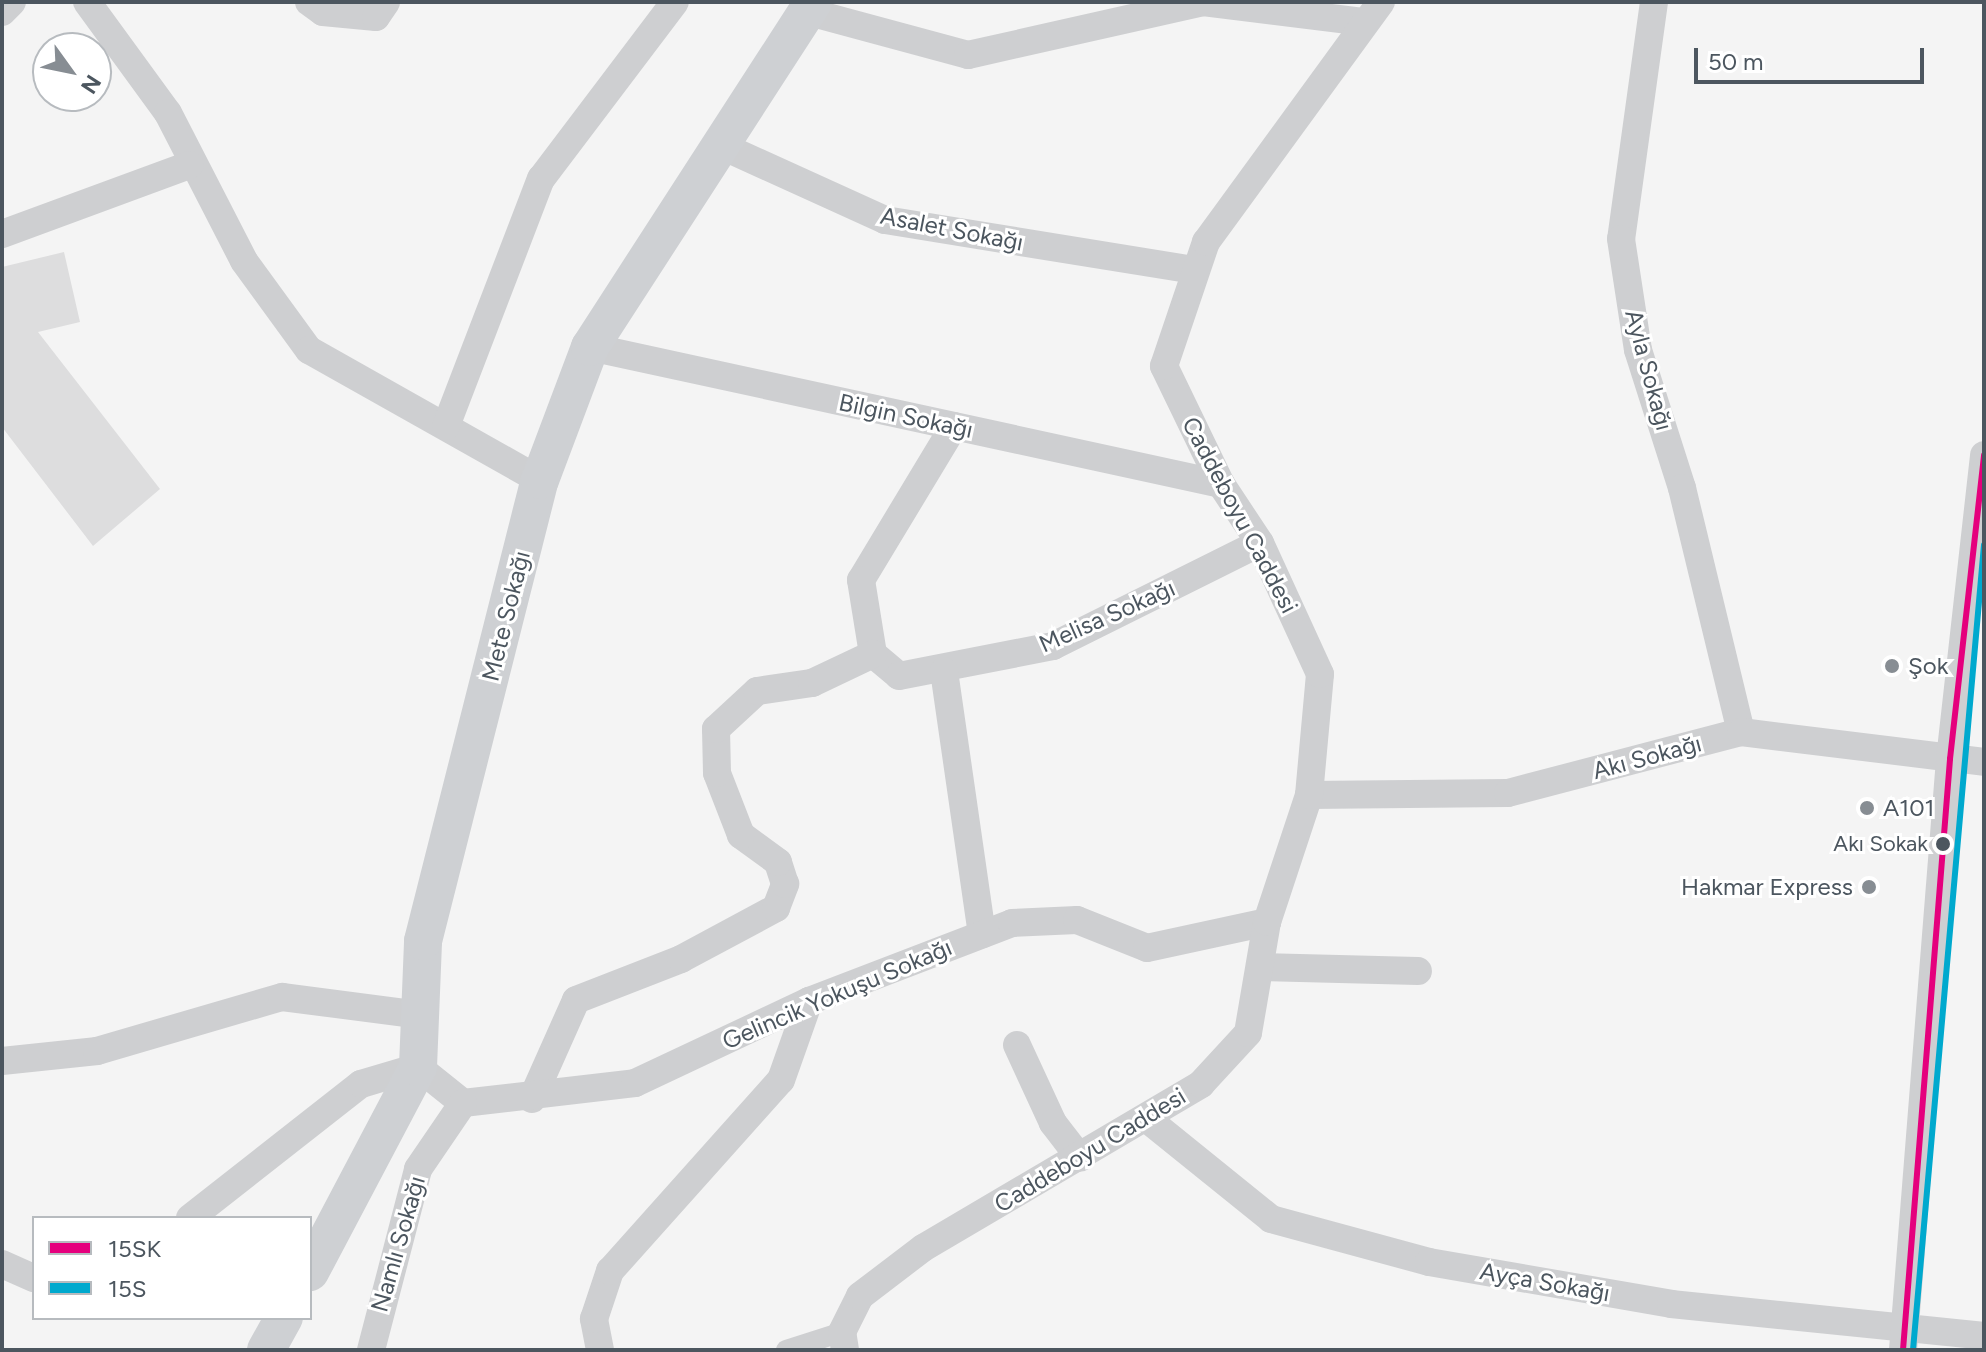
<!DOCTYPE html>
<html>
<head>
<meta charset="utf-8">
<style>
	body { margin:0 }
	#map { position:relative; width:1986px; height:1352px; overflow:hidden; background:#f4f4f4; font-family:Figtree,sans-serif }
	div>[style] { position:absolute }
	.building>* { inset:0; background:#ddddde }
	.pedestrian>* { height:20px; margin:-10px; padding:0 10px; transform-origin:10px; border-radius:10px; background:#cecfd1 }
	.minor>* { height:28px; margin:-14px; padding:0 14px; transform-origin:14px; border-radius:14px; background:#cecfd1 }
	.secondary>* { height:38px; margin:-19px; padding:0 19px; transform-origin:19px; border-radius:19px; background:#ced0d3 }
	.bus-1>* { height:6px; margin:-3px; padding:0 3px; transform-origin:3px; border-radius:3px; background:#e5007d }
	.bus-2>* { height:6px; margin:-3px; padding:0 3px; transform-origin:3px; border-radius:3px; background:#00a9ce }
	.dots>* { width:22px; height:22px; translate:-50% -50%; box-sizing:border-box; border:4px solid #fff; border-radius:50% }
	span { translate:-50% -50%; white-space:nowrap; text-align:center; line-height:1.15; -webkit-text-stroke:6px #fff; paint-order:stroke }
	.bus-label { font-size:22px; color:#4c565f }
	.right { translate:-100% -50%; text-align:right }
	.street-label { font-size:24px; color:#4c565f }
	.poi-label { font-size:24px; color:#4c565f }
	.left { translate:0 -50%; text-align:left }
	.frame { position:absolute; inset:0; border:4px solid #4c565f; pointer-events:none }
	.legend { position:absolute; left:32px; top:1216px; width:280px; height:104px; box-sizing:border-box; background:#fff; border:2px solid #b7bbbf; margin:0; padding:10px 14px; list-style:none; font-size:24px; color:#4c565f }
	.legend li { display:flex; align-items:center; gap:16px; height:40px }
	.legend b { width:40px; border:2px solid #b7bbbf }
	.north { position:absolute; left:32px; top:32px; width:80px; height:80px; box-sizing:border-box; background:#fff; border:2px solid #b7bbbf; border-radius:50%; rotate:123deg; font-size:22px; font-weight:700; line-height:32px; text-align:center; color:#4c565f }
	.north::after { content:''; display:block; margin:auto; width:28px; height:36px; background:#878d93; clip-path:polygon(50% 0,100% 100%,50% 72%,0 100%) }
	.scale { position:absolute; left:1694px; top:48px; width:230px; height:36px; box-sizing:border-box; border:4px solid #4c565f; border-top:0; padding-left:10px; font-size:24px; line-height:28px; white-space:nowrap; color:#4c565f; -webkit-text-stroke:6px #fff; paint-order:stroke }
</style>
</head>
<body>
<div id="map">
	<div class="building">
		<i style="clip-path:polygon(64px 252px,80px 322px,38px 332px,160px 489px,93px 546px,2px 427px,2px 267px)"></i>
	</div>
	<div class="pedestrian">
		<i style="left:786px;top:1350px;width:59px;rotate:-17.8deg"></i>
	</div>
	<div class="minor">
		<i style="left:87px;top:2px;width:137px;rotate:53.9deg"></i>
		<i style="left:168px;top:113px;width:166px;rotate:62.8deg"></i>
		<i style="left:244px;top:261px;width:110px;rotate:53.9deg"></i>
		<i style="left:309px;top:350px;width:265px;rotate:29.4deg"></i>
		<i style="left:309px;top:2px;width:17px;rotate:36deg"></i>
		<i style="left:323px;top:12px;width:53px;rotate:5.4deg"></i>
		<i style="left:376px;top:17px;width:18px;rotate:-56deg"></i>
		<i style="left:1654px;top:2px;width:239px;rotate:97.9deg"></i>
		<i style="left:1621px;top:239px;width:112px;rotate:81.3deg"></i>
		<i style="left:1638px;top:350px;width:145px;rotate:72.3deg"></i>
		<i style="left:1682px;top:488px;width:251px;rotate:76.4deg"></i>
		<i style="left:2px;top:12px;width:14px;rotate:-45deg"></i>
		<i style="left:809px;top:12px;width:165px;rotate:15.1deg"></i>
		<i style="left:968px;top:55px;width:241px;rotate:-12.7deg"></i>
		<i style="left:1203px;top:2px;width:161px;rotate:7.1deg"></i>
		<i style="left:722px;top:146px;width:179px;rotate:24.4deg"></i>
		<i style="left:885px;top:220px;width:313px;rotate:9.2deg"></i>
		<i style="left:2px;top:234px;width:200px;rotate:-20.2deg"></i>
		<i style="left:590px;top:347px;width:646px;rotate:12.25deg"></i>
		<i style="left:446px;top:426px;width:265px;rotate:-69deg"></i>
		<i style="left:541px;top:179px;width:222px;rotate:-52.9deg"></i>
		<i style="left:954px;top:426px;width:180px;rotate:121.1deg"></i>
		<i style="left:861px;top:580px;width:75px;rotate:80.8deg"></i>
		<i style="left:873px;top:654px;width:34px;rotate:40deg"></i>
		<i style="left:899px;top:676px;width:157px;rotate:-11deg"></i>
		<i style="left:1053px;top:646px;width:231px;rotate:-26.5deg"></i>
		<i style="left:944px;top:671px;width:266px;rotate:81.8deg"></i>
		<i style="left:1309px;top:795px;width:199px;rotate:-0.6deg"></i>
		<i style="left:1508px;top:793px;width:241px;rotate:-14.7deg"></i>
		<i style="left:1741px;top:732px;width:245px;rotate:7deg"></i>
		<i style="left:1262px;top:967px;width:156px;rotate:1.5deg"></i>
		<i style="left:1017px;top:1045px;width:86px;rotate:65.2deg"></i>
		<i style="left:1053px;top:1123px;width:44px;rotate:52.4deg"></i>
		<i style="left:2px;top:1061px;width:96px;rotate:-6deg"></i>
		<i style="left:97px;top:1051px;width:193px;rotate:-16.3deg"></i>
		<i style="left:282px;top:997px;width:139px;rotate:7.4deg"></i>
		<i style="left:532px;top:1099px;width:108px;rotate:-66deg"></i>
		<i style="left:576px;top:1000px;width:113px;rotate:-21.3deg"></i>
		<i style="left:681px;top:959px;width:108px;rotate:-28.2deg"></i>
		<i style="left:776px;top:908px;width:26px;rotate:-69deg"></i>
		<i style="left:785px;top:884px;width:23px;rotate:-108deg"></i>
		<i style="left:778px;top:862px;width:46px;rotate:-143.9deg"></i>
		<i style="left:741px;top:835px;width:66px;rotate:-111.2deg"></i>
		<i style="left:717px;top:773px;width:44px;rotate:-91.3deg"></i>
		<i style="left:716px;top:729px;width:56px;rotate:-42.8deg"></i>
		<i style="left:757px;top:691px;width:56px;rotate:-8.3deg"></i>
		<i style="left:812px;top:683px;width:68px;rotate:-25.4deg"></i>
		<i style="left:1146px;top:1118px;width:161px;rotate:38.9deg"></i>
		<i style="left:1271px;top:1219px;width:164px;rotate:15.2deg"></i>
		<i style="left:1429px;top:1262px;width:246px;rotate:9.8deg"></i>
		<i style="left:1671px;top:1304px;width:315px;rotate:5.8deg"></i>
		<i style="left:190px;top:1218px;width:217px;rotate:-38.1deg"></i>
		<i style="left:361px;top:1084px;width:59px;rotate:-16.6deg"></i>
		<i style="left:418px;top:1067px;width:58px;rotate:38.7deg"></i>
		<i style="left:463px;top:1103px;width:173px;rotate:-6.6deg"></i>
		<i style="left:635px;top:1083px;width:192px;rotate:-25.2deg"></i>
		<i style="left:809px;top:1001px;width:217px;rotate:-21deg"></i>
		<i style="left:1012px;top:923px;width:65px;rotate:-2.6deg"></i>
		<i style="left:1077px;top:920px;width:75px;rotate:21.8deg"></i>
		<i style="left:1147px;top:948px;width:123px;rotate:-12.2deg"></i>
		<i style="left:2px;top:1264px;width:35px;rotate:24deg"></i>
		<i style="left:371px;top:1350px;width:187px;rotate:-75.4deg"></i>
		<i style="left:418px;top:1169px;width:80px;rotate:-55.7deg"></i>
		<i style="left:600px;top:1350px;width:32px;rotate:-101deg"></i>
		<i style="left:594px;top:1319px;width:51px;rotate:-71.6deg"></i>
		<i style="left:610px;top:1271px;width:256px;rotate:-48.2deg"></i>
		<i style="left:781px;top:1080px;width:84px;rotate:-70.5deg"></i>
		<i style="left:845px;top:1350px;width:18px;rotate:-99deg"></i>
		<i style="left:842px;top:1332px;width:40px;rotate:-63.4deg"></i>
		<i style="left:860px;top:1296px;width:79px;rotate:-37.3deg"></i>
		<i style="left:923px;top:1248px;width:323px;rotate:-30.5deg"></i>
		<i style="left:1201px;top:1084px;width:69px;rotate:-47.3deg"></i>
		<i style="left:1248px;top:1033px;width:113px;rotate:-80.3deg"></i>
		<i style="left:1267px;top:922px;width:134px;rotate:-71.7deg"></i>
		<i style="left:1309px;top:795px;width:121px;rotate:-84.8deg"></i>
		<i style="left:1320px;top:674px;width:144px;rotate:-114.6deg"></i>
		<i style="left:1260px;top:543px;width:71px;rotate:-123.5deg"></i>
		<i style="left:1221px;top:484px;width:131px;rotate:-115.8deg"></i>
		<i style="left:1164px;top:366px;width:131px;rotate:-71.3deg"></i>
		<i style="left:1206px;top:242px;width:297px;rotate:-53.9deg"></i>
		<i style="left:1903px;top:1350px;width:593px;rotate:-85.45deg"></i>
		<i style="left:1950px;top:759px;width:306px;rotate:-83.6deg"></i>
	</div>
	<div class="secondary">
		<i style="left:310px;top:1272px;width:232px;rotate:-62.2deg"></i>
		<i style="left:418px;top:1067px;width:126px;rotate:-87.7deg"></i>
		<i style="left:423px;top:941px;width:476px;rotate:-75.8deg"></i>
		<i style="left:540px;top:480px;width:142px;rotate:-69.4deg"></i>
		<i style="left:590px;top:347px;width:411px;rotate:-57.1deg"></i>
		<i style="left:266px;top:1350px;width:37px;rotate:-61deg"></i>
	</div>
	<div class="bus-1">
		<i style="left:1903px;top:1350px;width:593px;rotate:-85.45deg"></i>
		<i style="left:1950px;top:759px;width:306px;rotate:-83.6deg"></i>
	</div>
	<div class="bus-2">
		<i style="left:1913px;top:1350px;width:808px;rotate:-84.96deg"></i>
	</div>
	<div class="dots">
		<i style="left:1892px;top:666px;background:#878d93"></i>
		<i style="left:1867px;top:808px;background:#878d93"></i>
		<i style="left:1943px;top:844px;background:#4c565f"></i>
		<i style="left:1869px;top:887px;background:#878d93"></i>
	</div>
	<div class="bus-label">
		<span class="right" style="left:1928px;top:844px">Akı Sokak</span>
	</div>
	<div class="street-label">
		<span style="left:952px;top:229px;rotate:11deg">Asalet Sokağı</span>
		<span style="left:1649px;top:370px;rotate:75deg">Ayla Sokağı</span>
		<span style="left:906px;top:416px;rotate:12deg">Bilgin Sokağı</span>
		<span style="left:1240px;top:515px;rotate:62deg">Caddeboyu Caddesi</span>
		<span style="left:506px;top:616px;rotate:-76deg">Mete Sokağı</span>
		<span style="left:1107px;top:616px;rotate:-24deg">Melisa Sokağı</span>
		<span style="left:1647px;top:757px;rotate:-15deg">Akı Sokağı</span>
		<span style="left:837px;top:994px;rotate:-23deg">Gelincik Yokuşu Sokağı</span>
		<span style="left:1090px;top:1150px;rotate:-31deg">Caddeboyu Caddesi</span>
		<span style="left:398px;top:1244px;rotate:-74deg">Namlı Sokağı</span>
		<span style="left:1545px;top:1282px;rotate:10deg">Ayça Sokağı</span>
	</div>
	<div class="poi-label">
		<span class="left" style="left:1908px;top:666px">Şok</span>
		<span class="left" style="left:1883px;top:808px">A101</span>
		<span class="right" style="left:1853px;top:887px">Hakmar Express</span>
	</div>
	<div class="frame"></div>
	<ul class="legend">
	<li><b style="height:10px;background:#e5007d"></b>15SK</li>
	<li><b style="height:10px;background:#00a9ce"></b>15S</li>
	</ul>
	<div class="north">N</div>
	<div class="scale">50 m</div>
</div>
</body>
</html>
